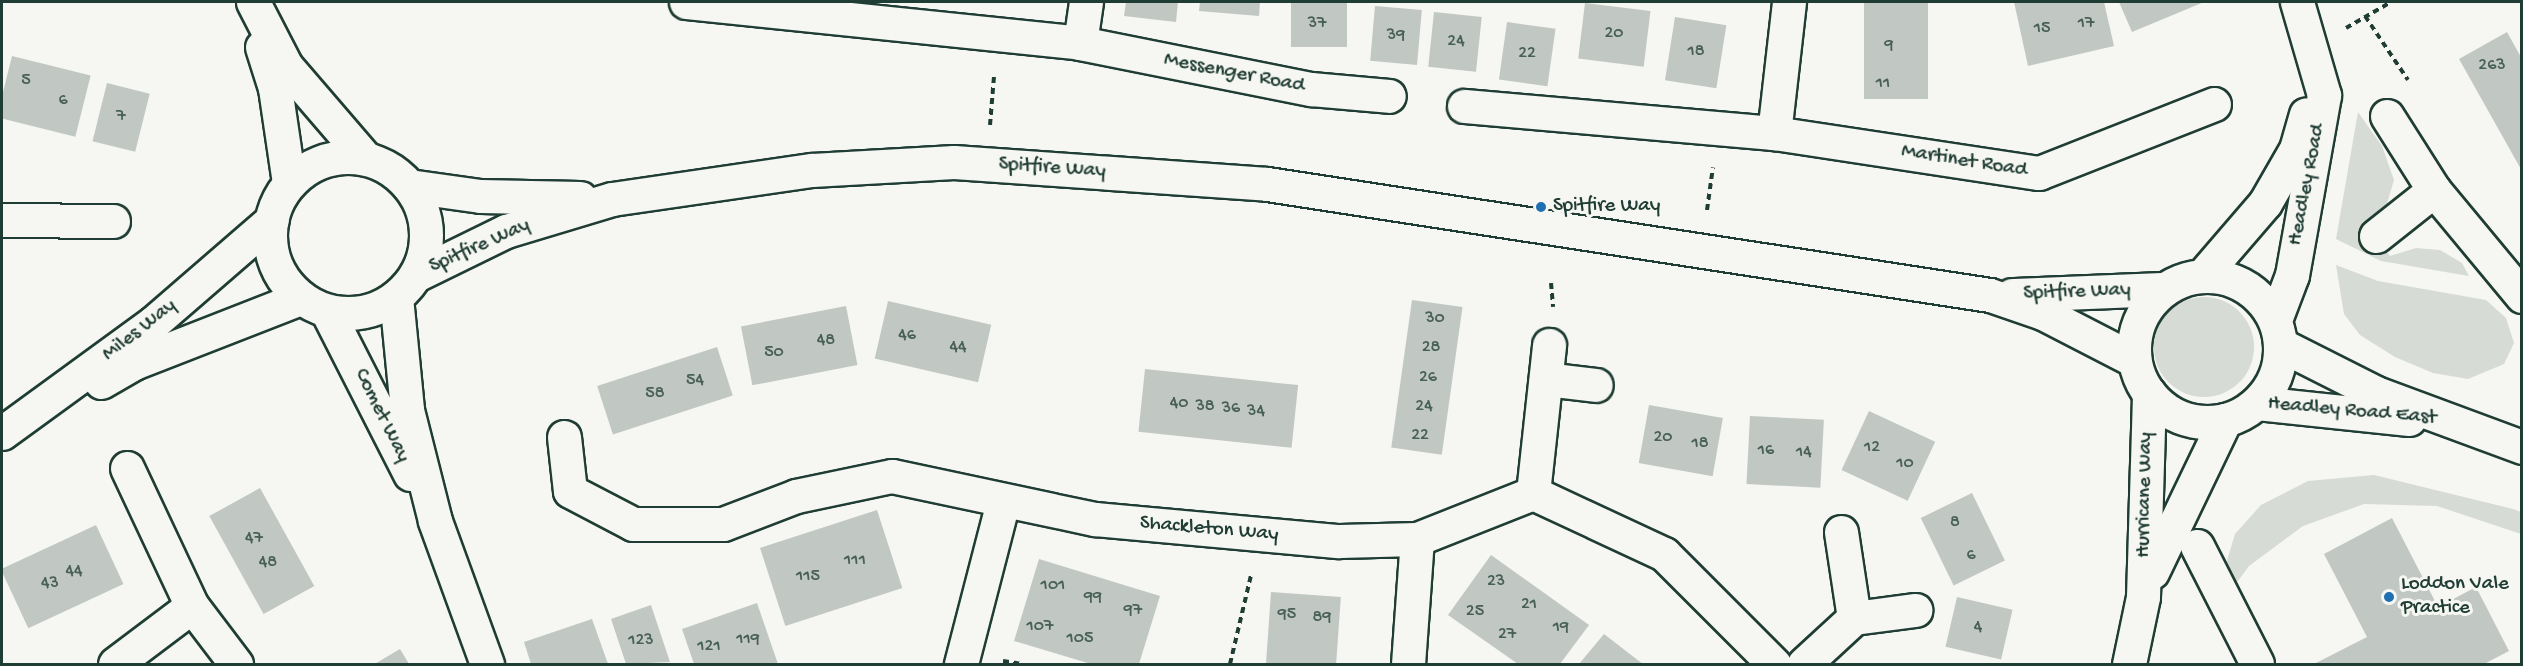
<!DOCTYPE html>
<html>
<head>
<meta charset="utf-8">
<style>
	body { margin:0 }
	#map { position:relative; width:2523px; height:666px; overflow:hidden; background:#f6f6f2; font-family:"Gochi Hand",sans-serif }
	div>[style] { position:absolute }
	.green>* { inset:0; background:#d6dbd6 }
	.round { border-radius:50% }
	.building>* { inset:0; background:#c1c8c3; transform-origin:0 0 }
	.path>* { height:4px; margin-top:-2px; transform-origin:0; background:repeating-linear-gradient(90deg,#1f3d34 0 6px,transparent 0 10.5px) }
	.roads { filter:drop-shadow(2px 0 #1f3d34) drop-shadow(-2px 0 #1f3d34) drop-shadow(0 2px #1f3d34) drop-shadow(0 -2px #1f3d34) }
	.minor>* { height:33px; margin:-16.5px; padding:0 16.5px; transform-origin:16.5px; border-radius:16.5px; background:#f6f6f2 }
	.minor>.ring { margin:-16.5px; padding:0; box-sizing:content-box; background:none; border:33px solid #f6f6f2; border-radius:50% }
	.dots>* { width:16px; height:16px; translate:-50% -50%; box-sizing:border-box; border:3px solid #f6f6f2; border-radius:50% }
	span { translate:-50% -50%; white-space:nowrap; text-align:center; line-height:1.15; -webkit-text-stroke:6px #f6f6f2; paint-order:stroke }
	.number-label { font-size:18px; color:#486058 }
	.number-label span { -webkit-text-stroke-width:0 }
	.street-label { font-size:21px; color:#1f3d34 }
	.poi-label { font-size:21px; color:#1f3d34 }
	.left { translate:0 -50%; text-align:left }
	.frame { position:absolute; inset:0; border:3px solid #1f3d34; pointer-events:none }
</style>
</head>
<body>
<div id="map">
	<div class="green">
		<i style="clip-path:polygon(2358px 112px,2382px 146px,2394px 180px,2386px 207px,2368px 228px,2390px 256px,2416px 248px,2440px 250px,2462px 263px,2469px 276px,2381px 261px,2336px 239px)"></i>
		<i style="clip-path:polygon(2336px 265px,2378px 281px,2486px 300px,2506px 318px,2514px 343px,2504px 364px,2468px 379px,2433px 373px,2395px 357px,2360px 335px,2344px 314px)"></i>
		<i class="round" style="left:2154px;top:297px;width:100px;height:100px"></i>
		<i style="clip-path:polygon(2374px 475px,2513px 509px,2521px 512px,2521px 534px,2437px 506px,2364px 504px,2303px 526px,2249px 566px,2235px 585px,2226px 564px,2235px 534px,2261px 505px,2308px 481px)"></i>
	</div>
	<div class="building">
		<i style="clip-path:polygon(1126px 2px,1178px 2px,1176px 22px,1124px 16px)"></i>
		<i style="clip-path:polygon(1200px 2px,1260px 2px,1259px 16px,1199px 11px)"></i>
		<i style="left:1291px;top:2px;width:56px;height:45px"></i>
		<i style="left:1864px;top:2px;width:64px;height:97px"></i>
		<i style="clip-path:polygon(2014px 2px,2104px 2px,2114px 46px,2028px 66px)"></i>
		<i style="clip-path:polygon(2119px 2px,2204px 2px,2132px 32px)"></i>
		<i style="left:1585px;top:3px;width:66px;height:56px;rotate:7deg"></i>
		<i style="left:1375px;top:6px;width:47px;height:55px;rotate:5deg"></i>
		<i style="left:1434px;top:12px;width:48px;height:55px;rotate:6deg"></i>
		<i style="left:1675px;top:17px;width:52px;height:64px;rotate:9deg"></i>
		<i style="left:1507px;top:22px;width:49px;height:58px;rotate:8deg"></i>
		<i style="clip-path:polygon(2507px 32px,2522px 59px,2522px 171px,2459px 59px)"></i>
		<i style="left:12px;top:56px;width:81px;height:63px;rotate:14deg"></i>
		<i style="left:107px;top:83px;width:44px;height:60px;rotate:14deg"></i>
		<i style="left:1412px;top:300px;width:51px;height:149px;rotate:8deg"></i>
		<i style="left:888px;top:301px;width:106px;height:59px;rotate:13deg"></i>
		<i style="left:846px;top:306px;width:60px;height:107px;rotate:79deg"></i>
		<i style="left:717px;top:347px;width:51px;height:126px;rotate:72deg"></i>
		<i style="left:1145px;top:369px;width:154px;height:63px;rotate:6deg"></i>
		<i style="left:1649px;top:405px;width:75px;height:59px;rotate:10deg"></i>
		<i style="left:1869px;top:411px;width:73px;height:65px;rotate:25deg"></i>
		<i style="left:1750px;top:416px;width:74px;height:68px;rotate:3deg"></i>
		<i style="left:260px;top:488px;width:112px;height:58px;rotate:61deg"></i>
		<i style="left:1972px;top:493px;width:75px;height:57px;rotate:64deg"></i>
		<i style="left:877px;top:510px;width:82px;height:123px;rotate:72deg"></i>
		<i style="clip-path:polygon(2392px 518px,2438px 607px,2476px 587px,2509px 651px,2484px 664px,2314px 664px,2367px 637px,2324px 554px)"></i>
		<i style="left:96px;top:525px;width:65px;height:105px;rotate:65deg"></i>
		<i style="clip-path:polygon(1491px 555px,1589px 625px,1560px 664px,1518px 664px,1448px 615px)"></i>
		<i style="clip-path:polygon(1039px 559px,1160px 596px,1139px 664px,1091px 664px,1014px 641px)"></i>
		<i style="left:1271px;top:592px;width:70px;height:72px;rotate:4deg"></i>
		<i style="left:1957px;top:597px;width:57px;height:51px;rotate:13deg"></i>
		<i style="clip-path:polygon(757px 603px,778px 664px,694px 664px,682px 629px)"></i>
		<i style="clip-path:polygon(651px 605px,670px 662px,626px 664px,611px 619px)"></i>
		<i style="clip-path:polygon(592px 619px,608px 664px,531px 664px,524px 642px)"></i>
		<i style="clip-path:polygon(1604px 634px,1635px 658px,1643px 664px,1579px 664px)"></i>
		<i style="clip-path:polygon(400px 649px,409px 664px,374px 664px,378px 662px)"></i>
	</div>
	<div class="path">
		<i style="left:2365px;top:16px;width:77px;rotate:56.1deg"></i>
		<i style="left:2346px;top:28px;width:52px;rotate:-30deg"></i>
		<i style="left:990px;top:125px;width:49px;rotate:-85.3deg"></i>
		<i style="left:1707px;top:210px;width:43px;rotate:-82.1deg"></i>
		<i style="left:1551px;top:283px;width:24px;rotate:85deg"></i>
		<i style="left:1003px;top:661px;width:20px;rotate:9deg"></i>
		<i style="left:1230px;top:664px;width:91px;rotate:-76.7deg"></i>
	</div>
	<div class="roads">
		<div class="minor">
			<i style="left:253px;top:2px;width:72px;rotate:62.7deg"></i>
			<i style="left:286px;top:66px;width:121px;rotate:49.3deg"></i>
			<i style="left:686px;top:2px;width:396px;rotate:5.9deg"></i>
			<i style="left:1080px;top:43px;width:236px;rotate:11.3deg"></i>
			<i style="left:1311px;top:89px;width:78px;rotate:5.1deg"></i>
			<i style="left:1789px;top:2px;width:132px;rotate:96.5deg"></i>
			<i style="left:1774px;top:133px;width:268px;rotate:8.6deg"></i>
			<i style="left:2039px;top:173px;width:188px;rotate:-21.5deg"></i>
			<i style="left:1080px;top:43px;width:41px;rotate:-81.7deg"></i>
			<i style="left:262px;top:47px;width:43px;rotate:72.4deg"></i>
			<i style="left:275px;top:88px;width:96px;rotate:81.6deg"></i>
			<i style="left:1464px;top:106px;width:311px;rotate:5deg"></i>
			<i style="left:2387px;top:116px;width:88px;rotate:57.6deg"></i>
			<i style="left:2434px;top:190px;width:138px;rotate:50.3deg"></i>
			<i class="ring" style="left:270px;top:157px;width:123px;height:123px"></i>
			<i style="left:409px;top:186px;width:72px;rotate:8deg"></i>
			<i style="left:480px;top:196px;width:100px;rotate:1.1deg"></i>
			<i style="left:2px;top:220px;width:111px;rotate:0.5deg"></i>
			<i style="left:2376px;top:236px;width:74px;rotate:-38.4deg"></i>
			<i style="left:416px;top:275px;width:100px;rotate:-26.1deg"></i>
			<i style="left:506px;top:231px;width:111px;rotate:-16.8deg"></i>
			<i style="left:612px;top:199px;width:202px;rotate:-8.3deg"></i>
			<i style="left:812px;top:170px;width:142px;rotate:-3.2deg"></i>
			<i style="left:954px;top:162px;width:314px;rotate:4deg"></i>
			<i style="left:1267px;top:184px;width:731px;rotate:8.73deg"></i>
			<i style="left:1990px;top:295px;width:56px;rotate:18.8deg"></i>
			<i style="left:2043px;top:313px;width:102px;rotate:27.3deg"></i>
			<i style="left:2203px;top:275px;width:95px;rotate:-49.3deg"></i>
			<i style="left:2265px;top:203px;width:62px;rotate:-60.1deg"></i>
			<i style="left:2296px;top:149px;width:36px;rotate:-74deg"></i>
			<i class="ring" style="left:2134px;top:276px;width:113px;height:113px"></i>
			<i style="left:2012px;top:295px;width:152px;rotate:-2.3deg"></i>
			<i style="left:396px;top:297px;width:114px;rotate:84.4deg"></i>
			<i style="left:407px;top:410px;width:114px;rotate:75.8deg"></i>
			<i style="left:435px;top:521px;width:152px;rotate:70deg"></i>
			<i style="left:327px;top:311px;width:183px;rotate:63deg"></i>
			<i style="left:2275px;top:320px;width:48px;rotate:-69.3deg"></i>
			<i style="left:2292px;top:275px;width:183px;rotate:-79.9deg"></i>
			<i style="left:2324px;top:95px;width:97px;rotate:-106.2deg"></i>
			<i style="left:2281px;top:345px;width:106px;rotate:26.8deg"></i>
			<i style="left:2376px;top:393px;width:156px;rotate:20.3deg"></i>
			<i style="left:1546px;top:379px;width:50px;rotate:6.8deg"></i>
			<i style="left:101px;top:382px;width:38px;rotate:-30deg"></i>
			<i style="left:134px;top:363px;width:179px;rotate:-21.3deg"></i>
			<i style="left:2257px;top:403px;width:153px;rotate:6deg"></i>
			<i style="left:2px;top:433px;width:187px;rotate:-36.1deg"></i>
			<i style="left:153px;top:323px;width:157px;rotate:-40.9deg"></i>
			<i style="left:564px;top:437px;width:54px;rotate:83.7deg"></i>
			<i style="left:570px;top:491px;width:71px;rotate:27.6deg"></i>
			<i style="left:633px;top:524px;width:90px"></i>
			<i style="left:723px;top:524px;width:78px;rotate:-21deg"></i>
			<i style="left:796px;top:496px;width:98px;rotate:-11.8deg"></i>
			<i style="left:892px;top:476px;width:208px;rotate:12deg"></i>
			<i style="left:1095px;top:519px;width:245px;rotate:5.2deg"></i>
			<i style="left:1339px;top:541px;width:78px;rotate:-1.5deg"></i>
			<i style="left:1417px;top:539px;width:125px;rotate:-21.6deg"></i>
			<i style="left:1533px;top:493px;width:145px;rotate:25deg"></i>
			<i style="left:1664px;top:554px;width:156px;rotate:45deg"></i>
			<i style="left:127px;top:468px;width:153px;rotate:64.8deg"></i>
			<i style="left:1533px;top:493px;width:149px;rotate:-83.8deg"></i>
			<i style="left:1841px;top:532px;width:87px;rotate:81.4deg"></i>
			<i style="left:2197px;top:546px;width:132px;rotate:63deg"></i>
			<i style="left:2152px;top:572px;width:169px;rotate:-64.3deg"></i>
			<i style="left:115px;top:664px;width:96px;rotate:-37deg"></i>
			<i style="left:192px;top:606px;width:73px;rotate:52.8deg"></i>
			<i style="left:961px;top:664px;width:167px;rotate:-75.5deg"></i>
			<i style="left:1408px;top:664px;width:125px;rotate:-85.9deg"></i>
			<i style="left:1804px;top:664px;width:68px;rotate:-42.6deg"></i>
			<i style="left:1854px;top:618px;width:62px;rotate:-7.5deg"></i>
			<i style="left:2129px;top:664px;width:68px;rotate:-78.2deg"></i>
			<i style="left:2143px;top:597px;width:204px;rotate:-88.3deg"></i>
		</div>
	</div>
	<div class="dots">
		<i style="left:1541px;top:207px;background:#1f6fb2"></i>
		<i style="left:2389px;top:597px;background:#1f6fb2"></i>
	</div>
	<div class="number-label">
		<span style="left:1317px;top:24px">37</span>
		<span style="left:2086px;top:24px">17</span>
		<span style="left:2042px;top:29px">15</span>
		<span style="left:1614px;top:34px">20</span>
		<span style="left:1396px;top:36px">39</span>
		<span style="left:1456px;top:42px">24</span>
		<span style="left:1889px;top:46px">9</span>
		<span style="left:1696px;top:52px">18</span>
		<span style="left:1527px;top:54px">22</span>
		<span style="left:2492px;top:66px">263</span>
		<span style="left:26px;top:81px">5</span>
		<span style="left:1883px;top:84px">11</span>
		<span style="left:63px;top:101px">6</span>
		<span style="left:121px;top:117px">7</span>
		<span style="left:1435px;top:319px">30</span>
		<span style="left:907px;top:336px">46</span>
		<span style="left:826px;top:341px">48</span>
		<span style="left:958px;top:348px">44</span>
		<span style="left:1431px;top:348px">28</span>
		<span style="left:774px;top:353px">50</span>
		<span style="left:1428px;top:378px">26</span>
		<span style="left:695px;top:381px">54</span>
		<span style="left:655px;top:394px">58</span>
		<span style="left:1179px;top:404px">40</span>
		<span style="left:1205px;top:407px">38</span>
		<span style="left:1424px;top:407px">24</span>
		<span style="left:1231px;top:409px">36</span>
		<span style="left:1256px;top:412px">34</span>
		<span style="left:1420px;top:436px">22</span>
		<span style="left:1663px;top:438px">20</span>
		<span style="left:1700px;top:444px">18</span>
		<span style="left:1872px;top:448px">12</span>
		<span style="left:1766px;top:451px">16</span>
		<span style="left:1804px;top:453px">14</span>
		<span style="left:1905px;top:464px">10</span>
		<span style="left:1955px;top:523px">8</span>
		<span style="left:254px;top:539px">47</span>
		<span style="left:1971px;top:556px">6</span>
		<span style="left:855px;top:561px">111</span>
		<span style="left:268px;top:563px">48</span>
		<span style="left:74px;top:572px">44</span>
		<span style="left:808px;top:577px">115</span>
		<span style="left:1496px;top:582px">23</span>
		<span style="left:50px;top:584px">43</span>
		<span style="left:1053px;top:586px">101</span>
		<span style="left:1093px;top:598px">99</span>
		<span style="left:1529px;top:605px">21</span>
		<span style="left:1133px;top:611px">97</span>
		<span style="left:1475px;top:612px">25</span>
		<span style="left:1287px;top:615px">95</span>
		<span style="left:1322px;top:618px">89</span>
		<span style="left:1040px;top:627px">107</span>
		<span style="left:1561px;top:628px">19</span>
		<span style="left:1978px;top:628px">4</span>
		<span style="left:1507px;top:635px">27</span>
		<span style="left:1080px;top:639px">105</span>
		<span style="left:748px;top:640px">119</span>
		<span style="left:641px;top:641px">123</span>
		<span style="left:709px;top:647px">121</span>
	</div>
	<div class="street-label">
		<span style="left:1234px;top:74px;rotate:11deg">Messenger Road</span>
		<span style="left:1964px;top:162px;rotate:9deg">Martinet Road</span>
		<span style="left:1052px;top:169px;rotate:4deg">Spitfire Way</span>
		<span style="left:2308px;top:185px;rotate:-79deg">Headley Road</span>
		<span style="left:480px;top:247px;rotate:-24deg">Spitfire Way</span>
		<span style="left:2077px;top:293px;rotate:-2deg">Spitfire Way</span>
		<span style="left:140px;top:331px;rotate:-38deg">Miles Way</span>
		<span style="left:2352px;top:412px;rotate:5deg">Headley Road East</span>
		<span style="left:381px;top:416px;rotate:64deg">Comet Way</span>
		<span style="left:2146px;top:495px;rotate:-89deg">Hurricane Way</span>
		<span style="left:1209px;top:530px;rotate:5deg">Shackleton Way</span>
	</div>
	<div class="poi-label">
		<span class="left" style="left:1553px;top:207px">Spitfire Way</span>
		<span class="left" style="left:2401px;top:597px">Loddon Vale<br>Practice</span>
	</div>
	<div class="frame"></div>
</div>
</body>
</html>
